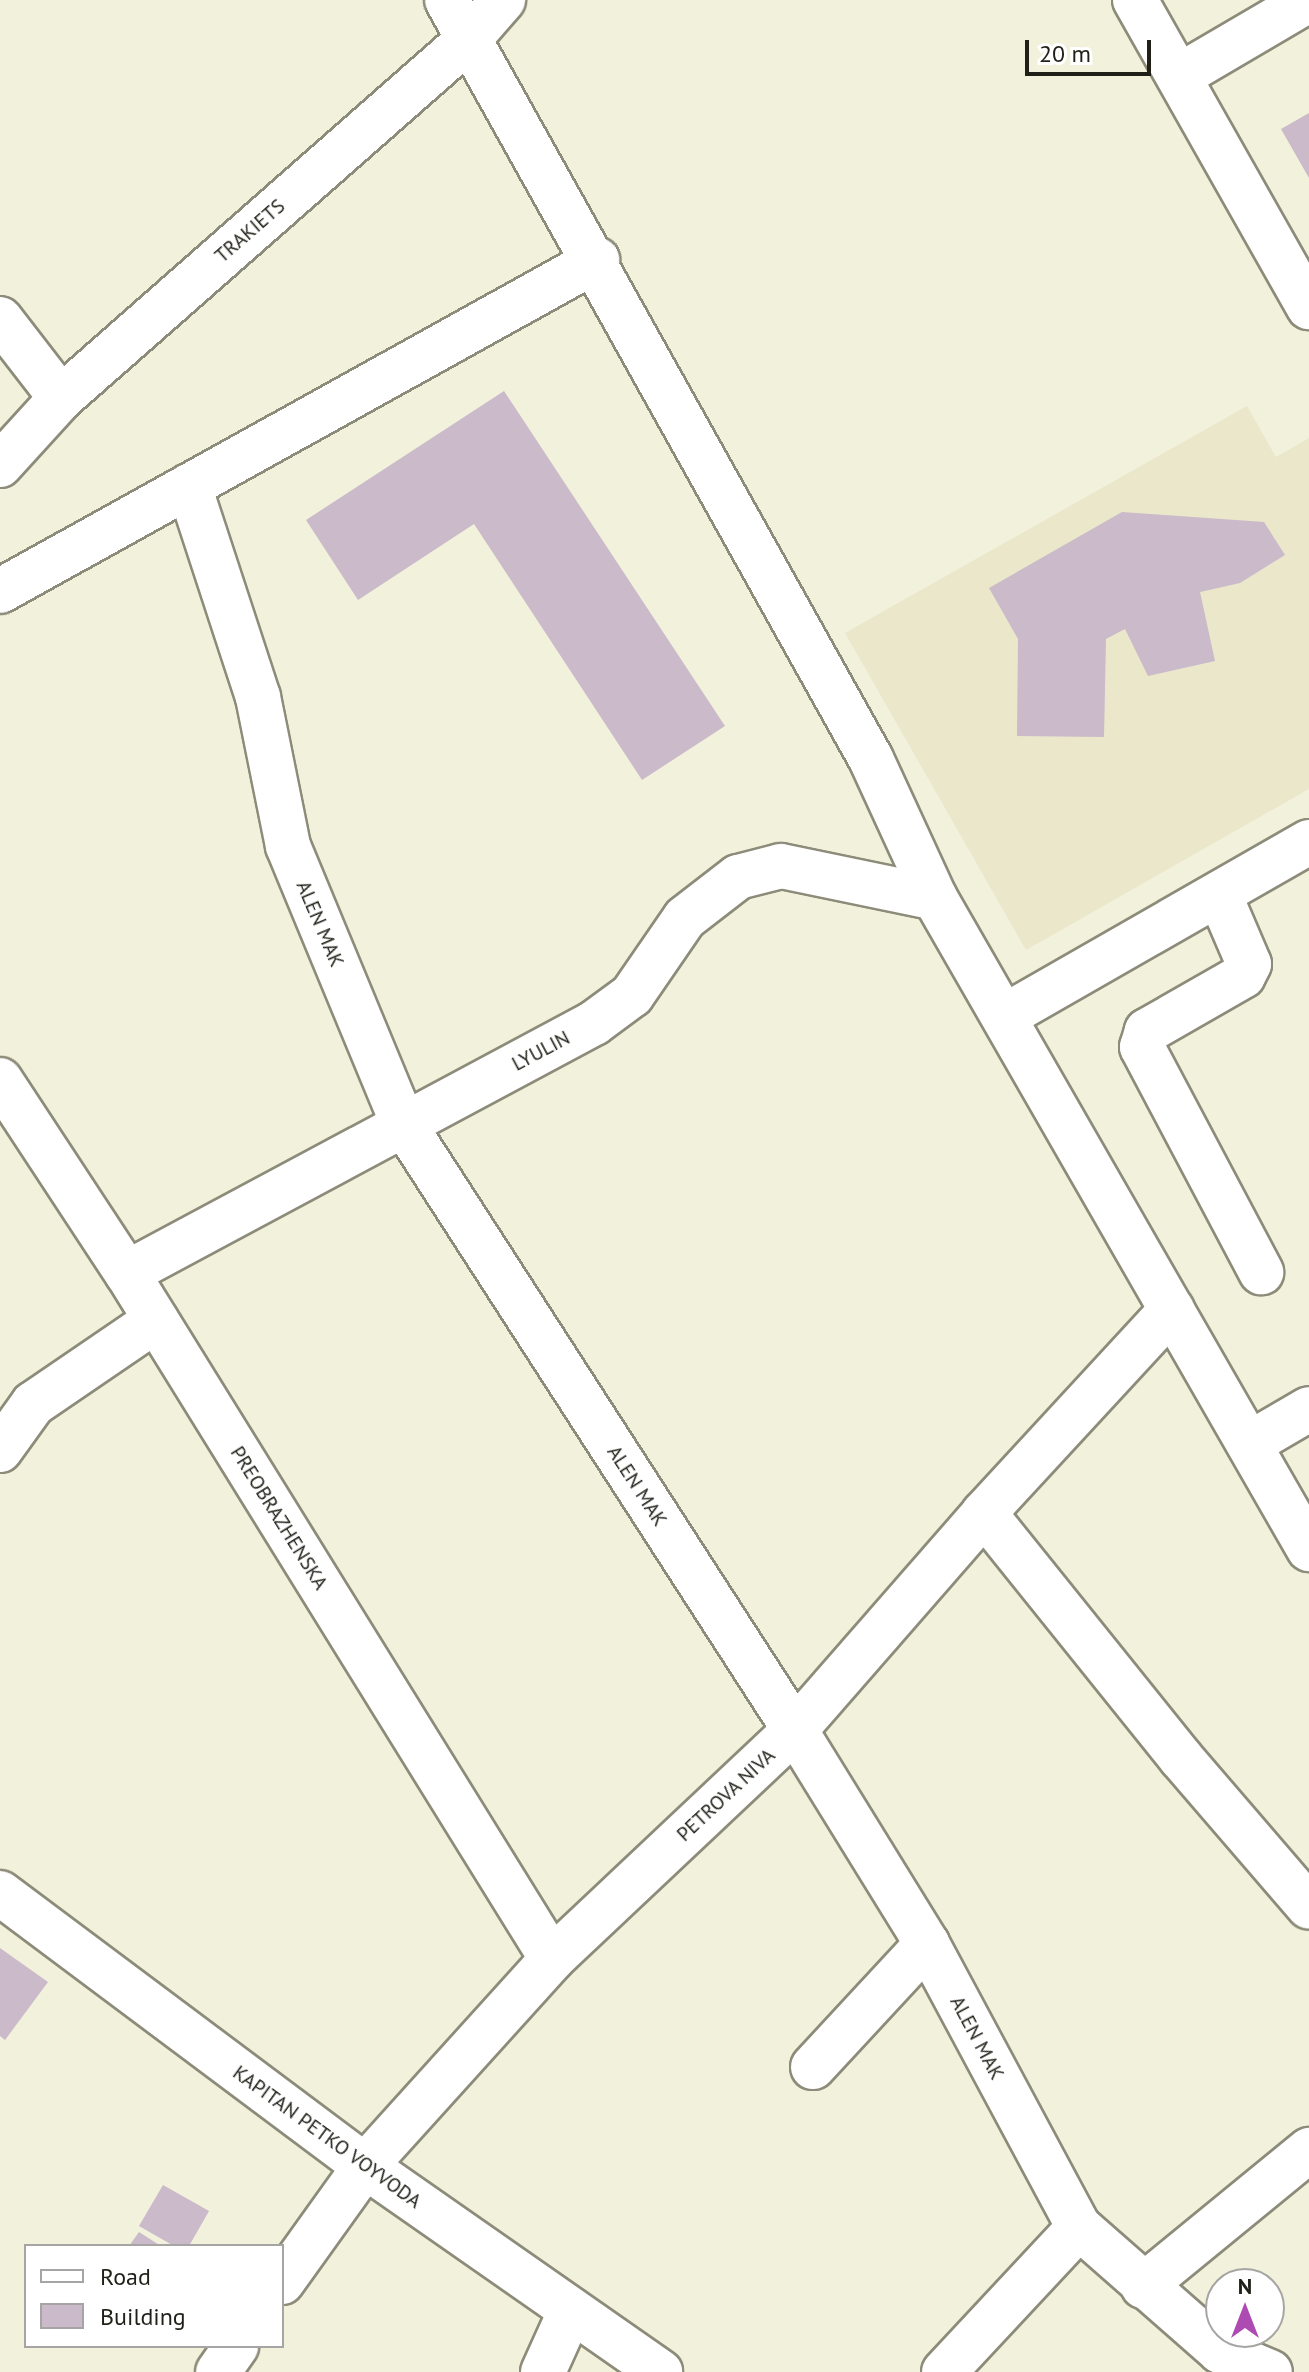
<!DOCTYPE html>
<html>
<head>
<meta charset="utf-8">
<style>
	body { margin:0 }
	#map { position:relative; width:1309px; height:2372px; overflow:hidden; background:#f2f1dc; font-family:"PT Sans",sans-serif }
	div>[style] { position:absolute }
	.built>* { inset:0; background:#eae7cb }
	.building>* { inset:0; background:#cabaca }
	.roads { filter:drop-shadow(2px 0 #8d8b79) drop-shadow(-2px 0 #8d8b79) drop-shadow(0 2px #8d8b79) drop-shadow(0 -2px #8d8b79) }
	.minor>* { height:44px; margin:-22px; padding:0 22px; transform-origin:22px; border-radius:22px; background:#fff }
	span { translate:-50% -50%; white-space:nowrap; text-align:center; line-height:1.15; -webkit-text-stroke:8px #fff; paint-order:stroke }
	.street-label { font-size:20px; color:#201f18 }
	.legend { position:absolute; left:24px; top:2244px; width:260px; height:104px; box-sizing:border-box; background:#fff; border:2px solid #a6a5a3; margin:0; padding:10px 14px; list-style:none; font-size:24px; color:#201f18 }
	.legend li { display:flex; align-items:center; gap:16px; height:40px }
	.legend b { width:40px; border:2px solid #a6a5a3 }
	.north { position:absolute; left:1205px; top:2268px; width:80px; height:80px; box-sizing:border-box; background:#fff; border:2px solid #a6a5a3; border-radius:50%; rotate:0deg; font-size:22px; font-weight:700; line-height:32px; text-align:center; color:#201f18 }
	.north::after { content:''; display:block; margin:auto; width:28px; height:36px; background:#ad4bb2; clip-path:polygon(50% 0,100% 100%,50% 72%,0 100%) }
	.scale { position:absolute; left:1025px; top:40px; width:126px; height:36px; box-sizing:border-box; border:4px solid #201f18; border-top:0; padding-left:10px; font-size:24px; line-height:28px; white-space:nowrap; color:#201f18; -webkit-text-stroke:6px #fff; paint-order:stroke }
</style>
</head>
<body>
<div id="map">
	<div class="built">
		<i style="clip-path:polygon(1247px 406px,1276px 457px,1309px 438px,1309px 789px,1026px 950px,845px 633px)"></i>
	</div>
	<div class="building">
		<i style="clip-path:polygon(1309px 113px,1309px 178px,1281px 129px)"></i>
		<i style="clip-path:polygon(504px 391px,725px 726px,642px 780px,474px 524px,358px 600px,306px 520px)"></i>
		<i style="clip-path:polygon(1122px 512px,1264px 522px,1285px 555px,1240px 583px,1200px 592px,1215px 661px,1148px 676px,1125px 629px,1106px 639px,1104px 737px,1017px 736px,1018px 639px,989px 588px)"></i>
		<i style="clip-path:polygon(0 1948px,48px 1982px,5px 2040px,0 2036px)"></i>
		<i style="clip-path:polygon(163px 2185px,209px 2211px,189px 2246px,174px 2246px,139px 2226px)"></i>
		<i style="clip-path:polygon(139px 2232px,161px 2246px,129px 2246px)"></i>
	</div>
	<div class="roads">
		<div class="minor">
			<i style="left:447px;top:0;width:869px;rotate:60.81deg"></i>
			<i style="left:871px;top:759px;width:153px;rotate:65.3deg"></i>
			<i style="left:935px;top:898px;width:751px;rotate:60.12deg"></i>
			<i style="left:1135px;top:0;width:353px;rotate:60.5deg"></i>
			<i style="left:1181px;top:75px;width:148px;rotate:-30.4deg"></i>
			<i style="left:0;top:319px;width:100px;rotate:52.3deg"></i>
			<i style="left:0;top:465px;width:91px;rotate:-47.7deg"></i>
			<i style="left:61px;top:398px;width:543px;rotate:-41.34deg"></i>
			<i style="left:469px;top:39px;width:52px;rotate:-48.9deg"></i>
			<i style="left:189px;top:486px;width:222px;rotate:71.9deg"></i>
			<i style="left:258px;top:697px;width:152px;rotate:78.6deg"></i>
			<i style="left:288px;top:846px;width:300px;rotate:67.5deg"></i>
			<i style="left:403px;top:1123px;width:723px;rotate:57.15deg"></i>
			<i style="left:795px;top:1730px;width:251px;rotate:58.3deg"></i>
			<i style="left:927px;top:1944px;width:321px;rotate:61.8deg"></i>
			<i style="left:1079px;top:2227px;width:188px;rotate:41.3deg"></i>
			<i style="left:1220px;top:2351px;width:54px;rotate:22.8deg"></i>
			<i style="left:0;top:591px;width:683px;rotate:-29.01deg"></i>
			<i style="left:1219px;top:894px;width:76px;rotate:66.8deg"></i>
			<i style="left:1249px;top:964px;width:13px;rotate:117deg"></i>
			<i style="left:1243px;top:976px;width:111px;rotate:150.2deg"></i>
			<i style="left:1147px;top:1031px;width:17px;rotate:107deg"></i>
			<i style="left:1142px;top:1047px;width:255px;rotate:62.1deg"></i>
			<i style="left:1005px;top:1016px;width:350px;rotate:-29.8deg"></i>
			<i style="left:0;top:1080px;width:231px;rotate:56.7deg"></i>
			<i style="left:127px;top:1273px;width:807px;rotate:58.22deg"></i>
			<i style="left:127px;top:1273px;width:530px;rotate:-28.16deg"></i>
			<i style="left:594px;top:1023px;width:47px;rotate:-36.4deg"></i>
			<i style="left:632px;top:995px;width:93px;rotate:-55.5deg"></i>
			<i style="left:685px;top:918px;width:67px;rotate:-37.7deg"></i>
			<i style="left:738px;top:877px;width:44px;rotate:-14.3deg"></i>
			<i style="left:781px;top:866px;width:157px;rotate:11.7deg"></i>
			<i style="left:1249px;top:1444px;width:69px;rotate:-30.3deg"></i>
			<i style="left:0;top:1450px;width:57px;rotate:-54.3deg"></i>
			<i style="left:33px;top:1404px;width:149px;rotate:-34.3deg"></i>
			<i style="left:984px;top:1513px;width:314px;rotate:51.2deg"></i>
			<i style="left:1181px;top:1758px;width:196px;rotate:49.3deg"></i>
			<i style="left:0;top:1893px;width:456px;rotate:36.8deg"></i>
			<i style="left:365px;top:2166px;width:360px;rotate:34.9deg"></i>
			<i style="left:813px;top:2067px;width:168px;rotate:-47.2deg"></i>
			<i style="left:282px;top:2282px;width:143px;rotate:-54.4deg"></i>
			<i style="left:365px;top:2166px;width:279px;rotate:-47.9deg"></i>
			<i style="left:552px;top:1959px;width:334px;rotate:-43.3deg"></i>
			<i style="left:795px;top:1730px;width:288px;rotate:-48.9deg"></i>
			<i style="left:984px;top:1513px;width:277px;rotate:-47.3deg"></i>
			<i style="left:1143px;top:2286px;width:215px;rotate:-39.3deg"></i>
			<i style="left:218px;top:2372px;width:32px;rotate:-55deg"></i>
			<i style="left:543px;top:2372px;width:68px;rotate:-65.7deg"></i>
			<i style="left:944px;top:2372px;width:198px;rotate:-47deg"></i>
		</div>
	</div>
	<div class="street-label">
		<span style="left:250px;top:231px;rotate:-41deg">TRAKIETS</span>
		<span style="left:320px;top:924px;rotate:67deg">ALEN MAK</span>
		<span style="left:541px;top:1051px;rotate:-28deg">LYULIN</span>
		<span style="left:637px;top:1486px;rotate:57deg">ALEN MAK</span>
		<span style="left:279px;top:1518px;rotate:58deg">PREOBRAZHENSKA</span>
		<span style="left:726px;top:1795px;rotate:-43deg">PETROVA NIVA</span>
		<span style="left:977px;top:2038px;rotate:62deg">ALEN MAK</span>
		<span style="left:327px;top:2137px;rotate:36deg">KAPITAN PETKO VOYVODA</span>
	</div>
	<ul class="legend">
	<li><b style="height:10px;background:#fff"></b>Road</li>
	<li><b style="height:22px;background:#cabaca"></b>Building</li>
	</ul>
	<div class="north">N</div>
	<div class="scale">20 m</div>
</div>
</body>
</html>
